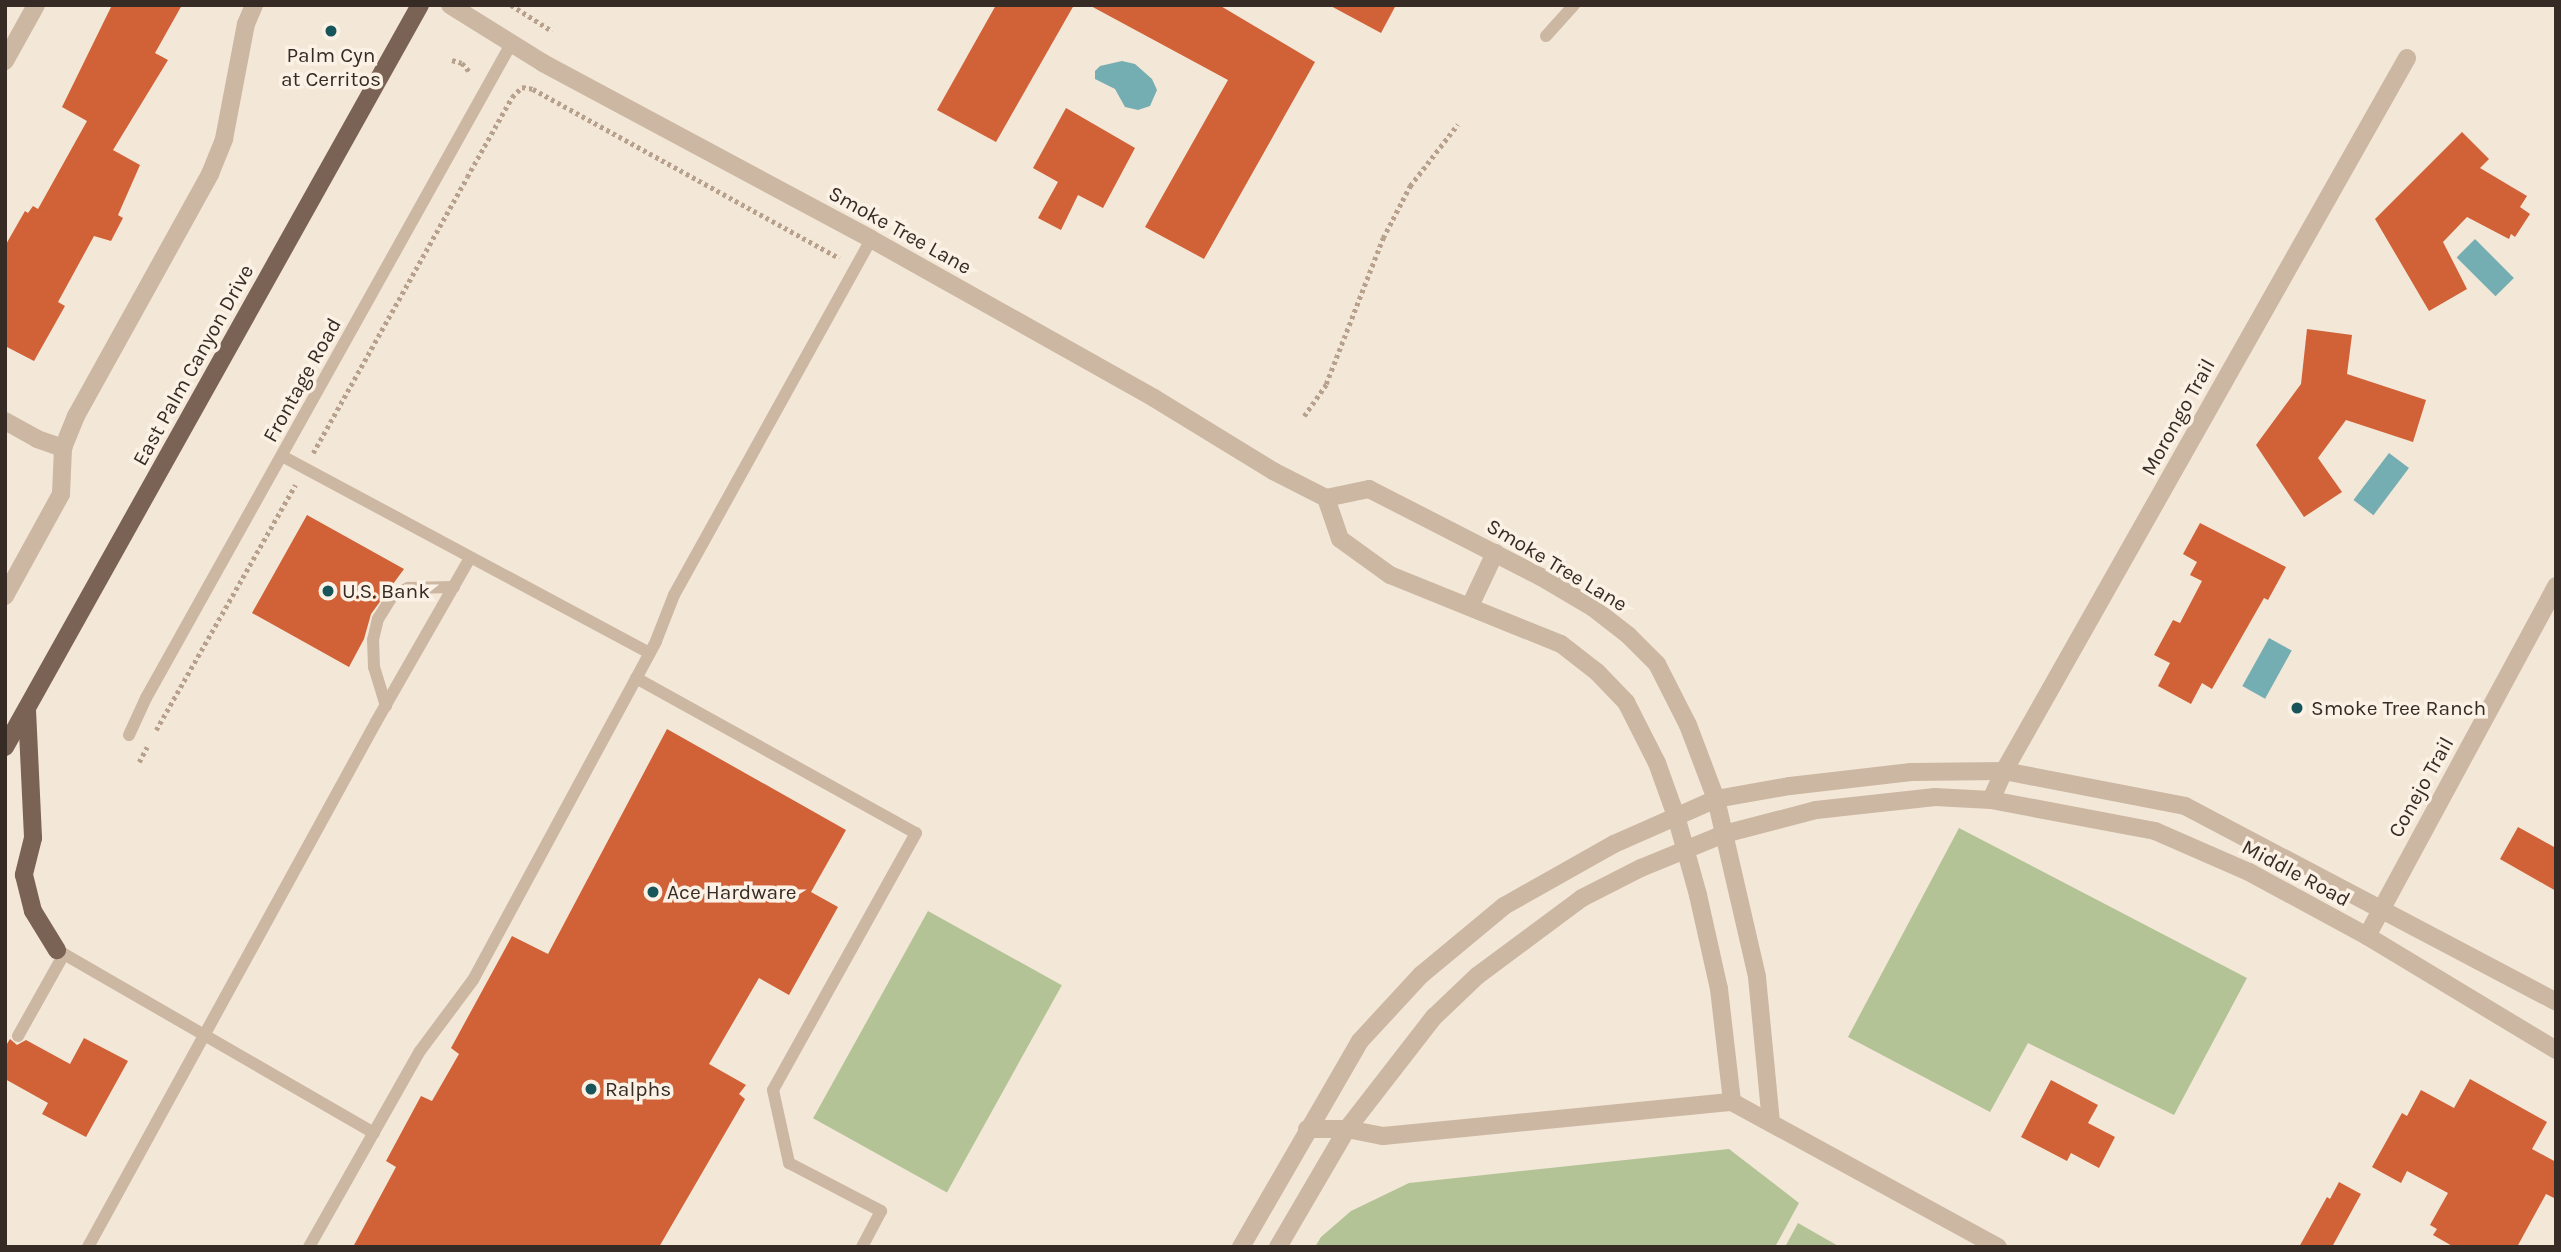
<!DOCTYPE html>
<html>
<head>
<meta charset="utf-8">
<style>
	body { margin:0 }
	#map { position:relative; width:2561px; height:1252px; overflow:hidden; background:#f3e7d7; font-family:Karla,sans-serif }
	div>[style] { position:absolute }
	.green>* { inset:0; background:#b3c396; transform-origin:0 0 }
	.water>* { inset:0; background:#74aeb3; transform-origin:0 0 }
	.building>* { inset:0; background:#d16137 }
	.path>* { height:4.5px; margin-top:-2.25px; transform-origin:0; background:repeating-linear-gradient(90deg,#b8a18c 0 3.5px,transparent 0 7px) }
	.service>* { height:12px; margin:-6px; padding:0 6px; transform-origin:6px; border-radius:6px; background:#ccb7a2 }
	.minor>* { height:18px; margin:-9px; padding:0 9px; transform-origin:9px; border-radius:9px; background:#ccb7a2 }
	.primary>* { height:18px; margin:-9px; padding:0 9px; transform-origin:9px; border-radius:9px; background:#7a6255 }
	.dots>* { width:19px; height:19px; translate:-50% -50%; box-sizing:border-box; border:4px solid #fbf1e4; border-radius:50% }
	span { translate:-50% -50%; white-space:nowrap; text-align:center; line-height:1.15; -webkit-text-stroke:7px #fbf1e4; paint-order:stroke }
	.poi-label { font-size:21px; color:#362b25 }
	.left { translate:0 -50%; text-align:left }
	.street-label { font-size:21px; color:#362b25 }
	.frame { position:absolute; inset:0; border:7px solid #362b25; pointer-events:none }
</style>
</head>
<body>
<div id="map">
	<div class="green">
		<i style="clip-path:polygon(1959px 828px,2247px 978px,2174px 1115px,2028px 1043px,1990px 1112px,1848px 1037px)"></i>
		<i style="left:928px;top:911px;width:153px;height:237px;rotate:29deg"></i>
		<i style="clip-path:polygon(1729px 1149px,1799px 1203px,1775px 1247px,1315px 1247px,1321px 1237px,1351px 1211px,1409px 1183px)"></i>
		<i style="clip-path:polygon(1798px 1223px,1840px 1247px,1785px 1247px)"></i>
	</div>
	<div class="water">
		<i style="clip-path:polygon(1122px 61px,1135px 64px,1152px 79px,1157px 90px,1150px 106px,1138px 110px,1125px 107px,1115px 89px,1095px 79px,1095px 71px,1100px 66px)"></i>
		<i style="left:2475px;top:239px;width:55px;height:26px;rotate:45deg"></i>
		<i style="left:2389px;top:453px;width:25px;height:59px;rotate:37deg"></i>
		<i style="left:2269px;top:638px;width:26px;height:55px;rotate:29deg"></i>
	</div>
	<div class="building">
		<i style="clip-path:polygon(112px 5px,182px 5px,155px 53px,168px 60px,113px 150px,140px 165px,118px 215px,123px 218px,111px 241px,94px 236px,58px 302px,65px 306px,34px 361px,5px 346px,5px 246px,25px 211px,28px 213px,33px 206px,38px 209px,87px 121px,62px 107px)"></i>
		<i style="clip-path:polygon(996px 5px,1074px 5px,996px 142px,937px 110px)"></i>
		<i style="clip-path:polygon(1089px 5px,1219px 5px,1315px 62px,1204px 259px,1145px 227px,1228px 80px)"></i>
		<i style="clip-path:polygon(1329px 5px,1396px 5px,1381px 33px)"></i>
		<i style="clip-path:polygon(1066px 108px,1135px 148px,1103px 208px,1078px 195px,1061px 230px,1038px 218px,1058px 182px,1033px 168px)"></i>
		<i style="clip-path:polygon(2462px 132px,2489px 159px,2480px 168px,2527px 196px,2520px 207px,2530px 214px,2515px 237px,2511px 234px,2509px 239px,2467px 217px,2443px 242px,2467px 289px,2429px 311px,2375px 219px)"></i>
		<i style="clip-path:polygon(2307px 329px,2352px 335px,2347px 374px,2426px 400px,2413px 442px,2346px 420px,2318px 458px,2342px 492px,2304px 517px,2256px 445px,2301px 384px)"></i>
		<i style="clip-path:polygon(307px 515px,404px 569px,371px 614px,364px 639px,349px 667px,252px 613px)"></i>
		<i style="clip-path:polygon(2200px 523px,2286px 567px,2268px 600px,2264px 598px,2212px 689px,2202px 683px,2191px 704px,2158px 686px,2170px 663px,2154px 655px,2173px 620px,2180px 623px,2202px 581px,2190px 575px,2197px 562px,2183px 554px)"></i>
		<i style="clip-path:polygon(667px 729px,846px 830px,811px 892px,838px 907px,789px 995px,759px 978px,709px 1064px,746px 1085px,739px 1094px,745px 1099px,659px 1247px,353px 1247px,396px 1167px,386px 1161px,421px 1096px,432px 1101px,459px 1054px,451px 1048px,512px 936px,548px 954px)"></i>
		<i style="clip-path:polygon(2518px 827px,2556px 848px,2556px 891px,2500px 859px)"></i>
		<i style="clip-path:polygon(84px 1038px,128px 1061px,86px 1137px,42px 1114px,48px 1103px,5px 1079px,5px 1047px,10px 1039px,17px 1045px,26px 1040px,70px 1064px)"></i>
		<i style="clip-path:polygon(2470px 1079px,2547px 1122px,2532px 1149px,2556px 1162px,2556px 1199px,2546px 1194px,2517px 1247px,2454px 1247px,2433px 1235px,2437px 1229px,2430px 1225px,2448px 1193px,2407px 1171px,2401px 1183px,2372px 1167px,2402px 1113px,2407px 1116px,2421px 1090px,2454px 1108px)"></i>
		<i style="clip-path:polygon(2051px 1080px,2098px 1105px,2088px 1123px,2115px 1137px,2099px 1168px,2071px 1153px,2067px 1161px,2021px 1137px)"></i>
		<i style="clip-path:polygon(2339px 1182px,2361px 1194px,2332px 1247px,2299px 1247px,2327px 1197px,2330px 1199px)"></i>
	</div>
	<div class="path">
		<i style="left:511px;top:5px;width:49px;rotate:32.4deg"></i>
		<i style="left:452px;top:60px;width:10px;rotate:17deg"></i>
		<i style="left:462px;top:63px;width:11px;rotate:49deg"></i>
		<i style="left:1304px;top:416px;width:39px;rotate:-55deg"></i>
		<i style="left:1326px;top:384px;width:157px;rotate:-68.7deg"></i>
		<i style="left:1383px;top:238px;width:59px;rotate:-62.6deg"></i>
		<i style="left:1410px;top:186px;width:78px;rotate:-52.3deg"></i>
		<i style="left:313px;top:453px;width:316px;rotate:-60.8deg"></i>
		<i style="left:467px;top:177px;width:92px;rotate:-60.6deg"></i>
		<i style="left:512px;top:97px;width:14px;rotate:-45deg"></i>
		<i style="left:522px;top:87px;width:11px;rotate:10deg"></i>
		<i style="left:533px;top:89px;width:350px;rotate:28.9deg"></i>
		<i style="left:156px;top:730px;width:282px;rotate:-60.4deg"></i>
		<i style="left:139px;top:762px;width:17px;rotate:-62deg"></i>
	</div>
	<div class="service">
		<i style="left:1546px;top:36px;width:42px;rotate:-47.9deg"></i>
		<i style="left:282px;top:456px;width:417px;rotate:28.2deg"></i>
		<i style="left:636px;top:678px;width:320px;rotate:29deg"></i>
		<i style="left:916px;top:833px;width:294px;rotate:119.1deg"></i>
		<i style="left:773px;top:1090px;width:75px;rotate:77.6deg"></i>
		<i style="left:789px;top:1163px;width:104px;rotate:27.6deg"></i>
		<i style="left:881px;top:1211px;width:41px;rotate:117.8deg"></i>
		<i style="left:386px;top:706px;width:41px;rotate:-107.1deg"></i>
		<i style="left:374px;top:667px;width:27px;rotate:-92deg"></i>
		<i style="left:373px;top:640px;width:22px;rotate:-77deg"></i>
		<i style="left:378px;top:619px;width:28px;rotate:-58deg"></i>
		<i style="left:393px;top:595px;width:17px;rotate:-25deg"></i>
		<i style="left:408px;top:588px;width:46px;rotate:-1.2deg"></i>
		<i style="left:129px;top:735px;width:41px;rotate:-65.3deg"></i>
		<i style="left:146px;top:698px;width:749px;rotate:-60.83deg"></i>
		<i style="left:57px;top:950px;width:366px;rotate:30deg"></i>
		<i style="left:18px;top:1036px;width:94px;rotate:-60.7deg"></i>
		<i style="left:88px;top:1247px;width:599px;rotate:-61.25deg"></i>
		<i style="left:376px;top:722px;width:189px;rotate:-60.2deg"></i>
		<i style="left:309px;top:1247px;width:225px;rotate:-60.5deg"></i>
		<i style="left:420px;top:1051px;width:89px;rotate:-53.3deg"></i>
		<i style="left:473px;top:980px;width:385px;rotate:-61.6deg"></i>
		<i style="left:656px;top:641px;width:49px;rotate:-68.6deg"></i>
		<i style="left:674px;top:595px;width:407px;rotate:-61deg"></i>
	</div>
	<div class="minor">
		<i style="left:450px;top:5px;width:110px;rotate:31.9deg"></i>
		<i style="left:543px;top:63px;width:372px;rotate:28.2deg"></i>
		<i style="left:871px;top:239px;width:325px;rotate:29.3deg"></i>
		<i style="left:1154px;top:398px;width:140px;rotate:31.5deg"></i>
		<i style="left:1273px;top:471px;width:59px;rotate:27deg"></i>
		<i style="left:1326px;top:498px;width:44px;rotate:-11.8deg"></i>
		<i style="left:1369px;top:489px;width:193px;rotate:27.1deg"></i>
		<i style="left:1541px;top:577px;width:59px;rotate:30.5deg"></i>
		<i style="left:1592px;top:607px;width:46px;rotate:37.9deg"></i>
		<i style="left:1628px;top:635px;width:41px;rotate:45deg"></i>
		<i style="left:1657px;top:664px;width:68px;rotate:63.1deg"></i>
		<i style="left:1688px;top:725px;width:79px;rotate:69.3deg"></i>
		<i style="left:1716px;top:799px;width:183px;rotate:77deg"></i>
		<i style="left:1757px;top:977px;width:147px;rotate:84.5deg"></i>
		<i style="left:5px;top:61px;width:64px;rotate:-61deg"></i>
		<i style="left:5px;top:421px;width:37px;rotate:29deg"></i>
		<i style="left:37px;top:439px;width:28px;rotate:19deg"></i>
		<i style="left:1326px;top:498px;width:43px;rotate:71.1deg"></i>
		<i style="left:1340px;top:539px;width:62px;rotate:35.8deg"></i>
		<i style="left:1390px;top:575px;width:184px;rotate:22deg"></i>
		<i style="left:1561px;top:644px;width:46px;rotate:37.9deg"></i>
		<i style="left:1597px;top:672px;width:42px;rotate:46deg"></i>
		<i style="left:1626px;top:702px;width:68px;rotate:63.1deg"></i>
		<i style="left:1657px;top:763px;width:56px;rotate:70.3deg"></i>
		<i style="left:1676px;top:816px;width:82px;rotate:74.4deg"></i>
		<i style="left:1698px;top:895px;width:96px;rotate:77.4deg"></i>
		<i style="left:1719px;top:989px;width:114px;rotate:83.4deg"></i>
		<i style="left:5px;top:596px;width:116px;rotate:-61.2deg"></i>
		<i style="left:61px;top:494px;width:46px;rotate:-87.5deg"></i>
		<i style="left:63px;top:448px;width:35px;rotate:-68deg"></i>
		<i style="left:76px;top:416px;width:277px;rotate:-61deg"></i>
		<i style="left:210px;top:174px;width:38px;rotate:-68deg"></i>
		<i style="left:224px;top:139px;width:117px;rotate:-79.2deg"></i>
		<i style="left:246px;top:24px;width:21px;rotate:-67deg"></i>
		<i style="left:1470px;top:606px;width:59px;rotate:-64.7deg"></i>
		<i style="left:1991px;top:800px;width:32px;rotate:-66deg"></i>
		<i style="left:2004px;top:771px;width:819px;rotate:-60.52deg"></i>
		<i style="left:2367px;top:936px;width:398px;rotate:-61.6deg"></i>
		<i style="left:1307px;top:1129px;width:40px"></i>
		<i style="left:1347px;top:1129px;width:37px;rotate:11deg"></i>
		<i style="left:1383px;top:1136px;width:351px;rotate:-5.6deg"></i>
		<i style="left:1732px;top:1102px;width:303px;rotate:28.6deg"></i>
		<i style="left:1241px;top:1247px;width:238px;rotate:-60deg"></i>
		<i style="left:1360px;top:1041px;width:90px;rotate:-47.3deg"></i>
		<i style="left:1421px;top:975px;width:108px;rotate:-39.7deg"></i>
		<i style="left:1504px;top:906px;width:126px;rotate:-29.4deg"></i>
		<i style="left:1614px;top:844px;width:111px;rotate:-23.8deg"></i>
		<i style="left:1716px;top:799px;width:75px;rotate:-10deg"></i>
		<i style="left:1790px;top:786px;width:122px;rotate:-6.6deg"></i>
		<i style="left:1911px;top:772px;width:93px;rotate:-0.6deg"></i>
		<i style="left:2004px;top:771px;width:184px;rotate:10.9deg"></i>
		<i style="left:2185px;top:806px;width:420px;rotate:27.8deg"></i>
		<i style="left:1278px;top:1247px;width:137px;rotate:-59.7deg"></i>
		<i style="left:1347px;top:1129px;width:142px;rotate:-52.2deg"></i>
		<i style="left:1434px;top:1017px;width:59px;rotate:-43.6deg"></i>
		<i style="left:1477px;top:976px;width:131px;rotate:-36.6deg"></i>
		<i style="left:1582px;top:898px;width:66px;rotate:-27deg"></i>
		<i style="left:1641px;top:868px;width:90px;rotate:-22.3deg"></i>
		<i style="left:1724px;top:834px;width:95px;rotate:-14.6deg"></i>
		<i style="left:1816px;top:810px;width:120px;rotate:-6.2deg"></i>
		<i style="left:1935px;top:797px;width:56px;rotate:3.1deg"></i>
		<i style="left:1991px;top:800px;width:167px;rotate:10.7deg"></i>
		<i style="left:2155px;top:831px;width:103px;rotate:23.6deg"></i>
		<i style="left:2249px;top:872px;width:134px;rotate:28.5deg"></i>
		<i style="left:2367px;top:936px;width:221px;rotate:31.1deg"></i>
	</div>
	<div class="primary">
		<i style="left:27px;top:710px;width:128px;rotate:87.3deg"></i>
		<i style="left:33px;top:838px;width:38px;rotate:104deg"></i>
		<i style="left:24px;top:875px;width:37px;rotate:76deg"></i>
		<i style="left:33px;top:911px;width:46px;rotate:58.4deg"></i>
		<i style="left:5px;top:747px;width:850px;rotate:-60.78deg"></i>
	</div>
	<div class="dots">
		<i style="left:331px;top:31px;background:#17555b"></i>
		<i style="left:328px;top:591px;background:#17555b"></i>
		<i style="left:2297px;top:708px;background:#17555b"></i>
		<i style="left:653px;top:892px;background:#17555b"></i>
		<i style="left:591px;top:1089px;background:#17555b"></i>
	</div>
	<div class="poi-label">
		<span style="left:331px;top:67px">Palm Cyn<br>at Cerritos</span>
		<span class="left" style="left:342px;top:591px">U.S. Bank</span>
		<span class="left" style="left:2311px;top:708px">Smoke Tree Ranch</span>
		<span class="left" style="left:667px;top:892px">Ace Hardware</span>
		<span class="left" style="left:605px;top:1089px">Ralphs</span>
	</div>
	<div class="street-label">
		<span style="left:900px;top:230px;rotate:29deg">Smoke Tree Lane</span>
		<span style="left:193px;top:365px;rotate:-61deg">East Palm Canyon Drive</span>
		<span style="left:302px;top:380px;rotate:-61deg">Frontage Road</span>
		<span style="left:2178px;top:417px;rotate:-61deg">Morongo Trail</span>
		<span style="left:1557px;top:565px;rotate:31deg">Smoke Tree Lane</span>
		<span style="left:2421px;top:787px;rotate:-61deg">Conejo Trail</span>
		<span style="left:2296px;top:873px;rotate:28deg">Middle Road</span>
	</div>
	<div class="frame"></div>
</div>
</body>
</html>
